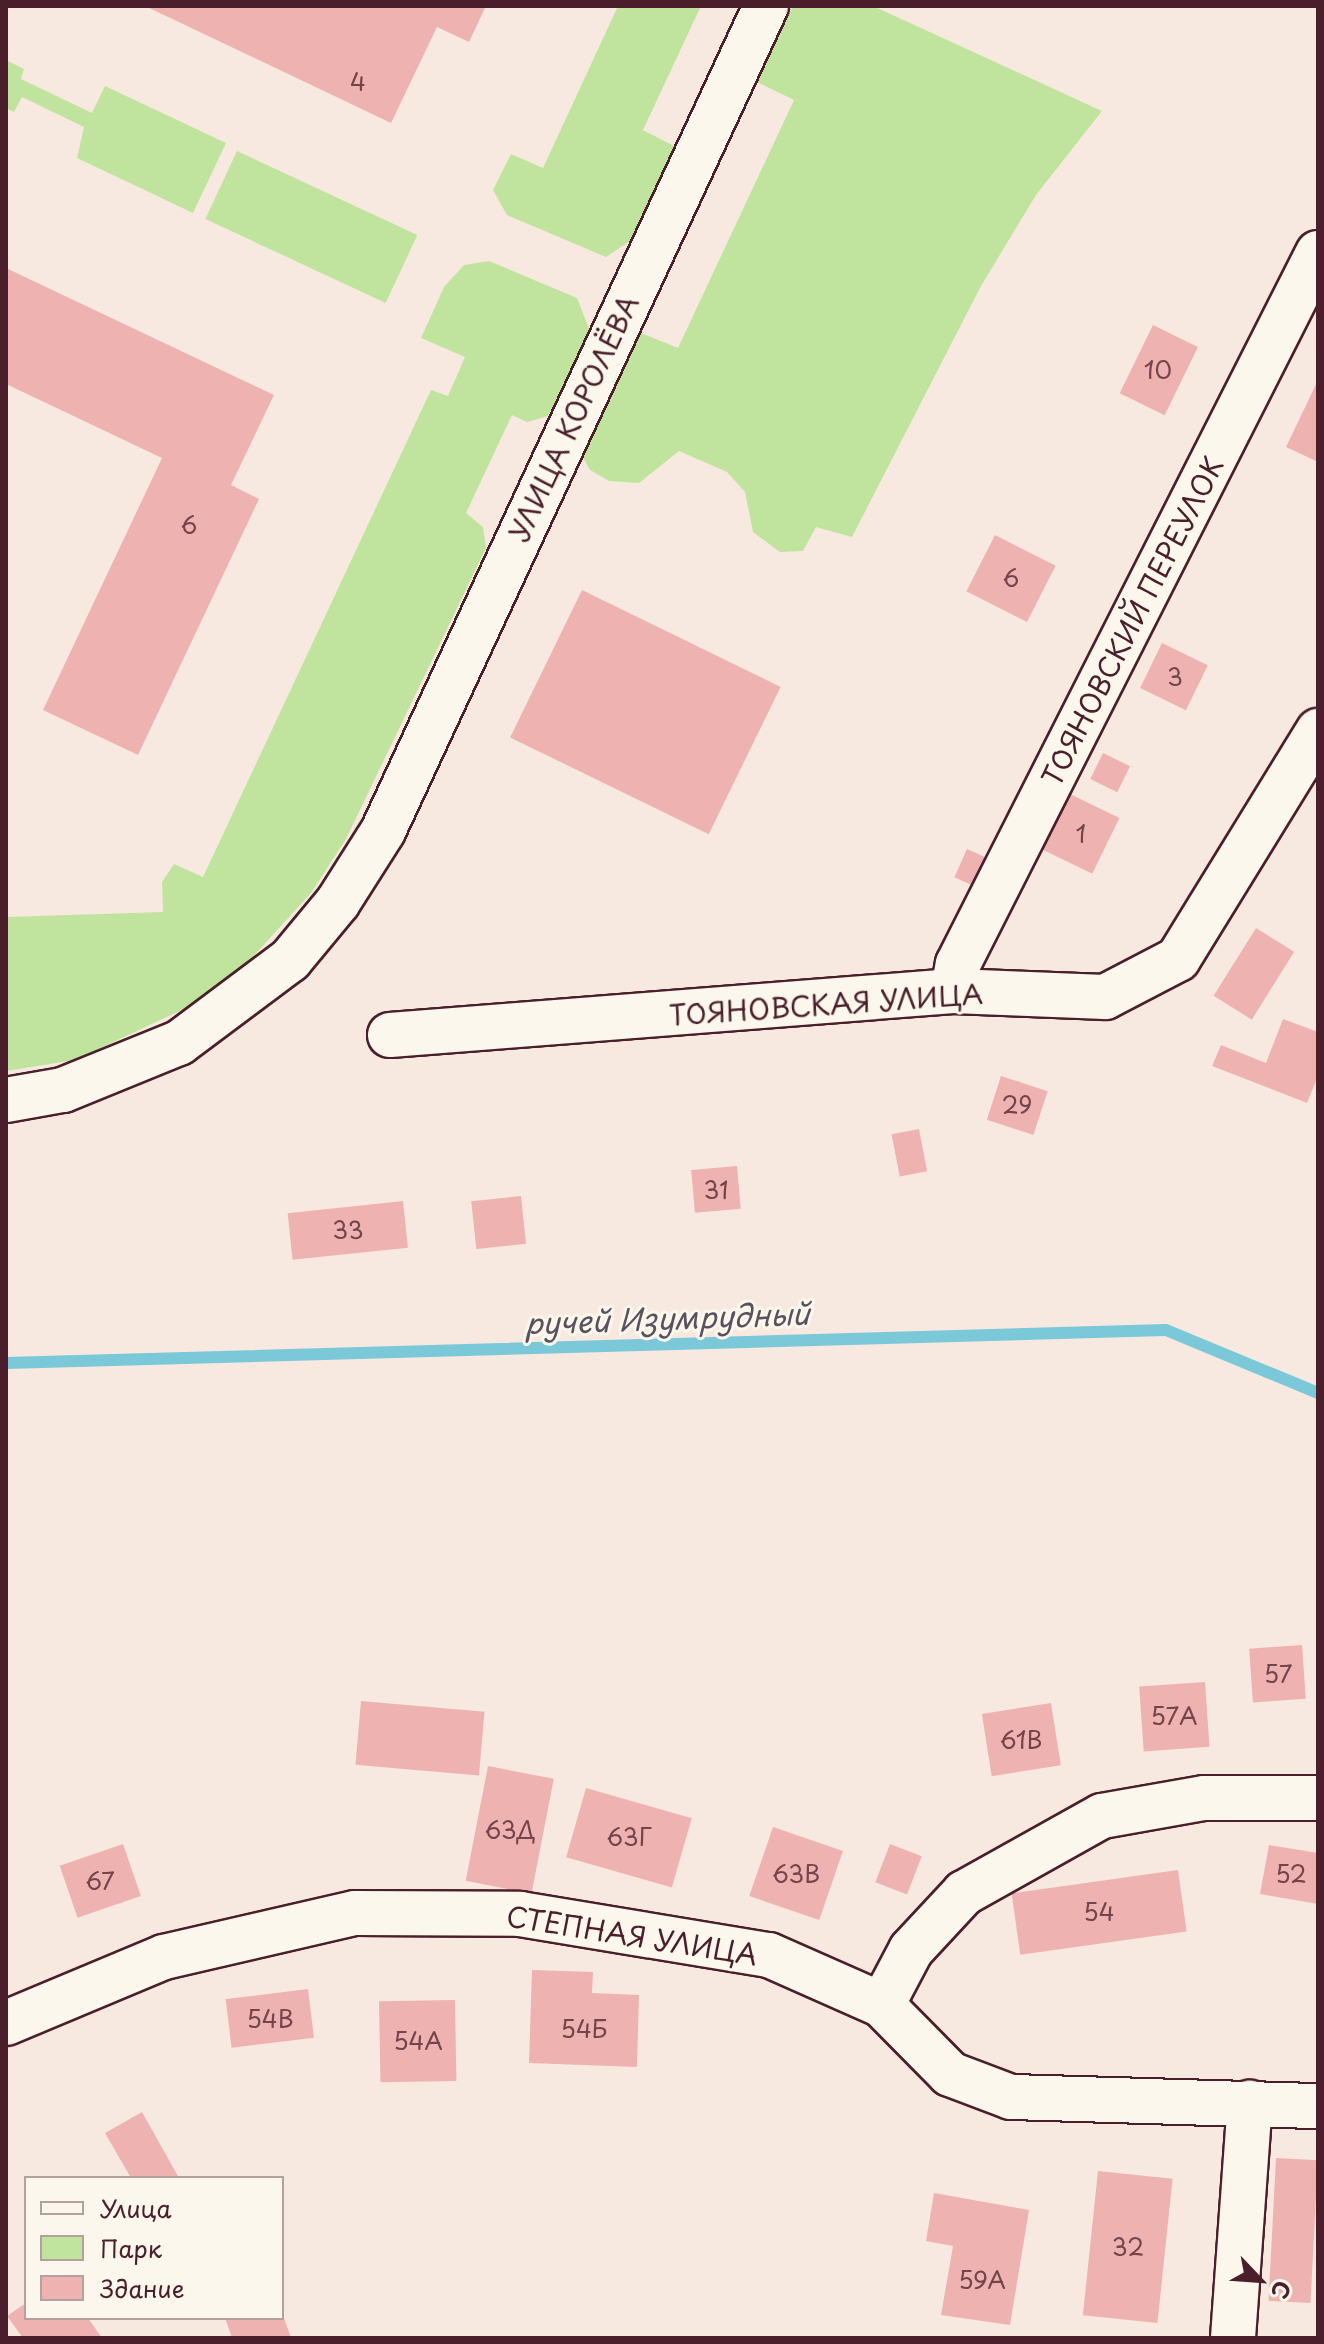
<!DOCTYPE html>
<html>
<head>
<meta charset="utf-8">
<style>
	body { margin:0 }
	#map { position:relative; width:1324px; height:2344px; overflow:hidden; background:#f8e9e0; font-family:"Playpen Sans",sans-serif }
	div>[style] { position:absolute }
	.green>* { inset:0; background:#c0e49e; transform-origin:0 0 }
	.stream>* { height:12px; margin:-6px; padding:0 6px; transform-origin:6px; border-radius:6px; background:#7ac8d8 }
	.building>* { inset:0; background:#eeb3b0; transform-origin:0 0 }
	.roads { filter:drop-shadow(2px 0 #4a1f2b) drop-shadow(-2px 0 #4a1f2b) drop-shadow(0 2px #4a1f2b) drop-shadow(0 -2px #4a1f2b) }
	.street>* { height:44px; margin:-22px; padding:0 22px; transform-origin:22px; border-radius:22px; background:#fbf7ec }
	span { translate:-50% -50%; white-space:nowrap; text-align:center; line-height:1.15; -webkit-text-stroke:6px #fbf7ec; paint-order:stroke }
	.number-label { font-size:24px; color:#73444c }
	.number-label span { -webkit-text-stroke-width:0 }
	.street-label { font-size:28px; color:#4a1f2b }
	.water-label { font-size:30px; color:#58525f; font-style:italic }
	.frame { position:absolute; inset:0; border:8px solid #4a1f2b; pointer-events:none }
	.legend { position:absolute; left:24px; top:2176px; width:260px; height:144px; box-sizing:border-box; background:#fbf7ec; border:2px solid #b4a19f; margin:0; padding:10px 14px; list-style:none; font-size:24px; color:#4a1f2b }
	.legend li { display:flex; align-items:center; gap:16px; height:40px }
	.legend b { width:40px; border:2px solid #b4a19f }
	.north { position:absolute; left:1220px; top:2240px; width:80px; height:80px; -webkit-text-stroke:6px #fbf7ec; paint-order:stroke; rotate:115deg; font-size:22px; font-weight:700; line-height:32px; text-align:center; color:#4a1f2b }
	.north::after { content:''; display:block; margin:auto; width:28px; height:36px; background:#4a1f2b; clip-path:polygon(50% 0,100% 100%,50% 72%,0 100%) }
</style>
</head>
<body>
<div id="map">
	<div class="green">
		<i style="clip-path:polygon(618px 6px,701px 6px,643px 130px,678px 148px,636px 237px,606px 257px,507px 215px,493px 190px,511px 154px,543px 168px)"></i>
		<i style="clip-path:polygon(793px 6px,873px 6px,1102px 111px,1036px 195px,981px 286px,852px 537px,816px 527px,803px 551px,780px 552px,753px 532px,745px 492px,727px 472px,679px 451px,639px 483px,609px 481px,590px 470px,577px 447px,631px 329px,678px 348px,794px 100px,757px 82px)"></i>
		<i style="clip-path:polygon(6px 60px,24px 69px,21px 79px,92px 113px,105px 86px,226px 143px,193px 213px,77px 158px,84px 127px,22px 97px,14px 112px,6px 108px)"></i>
		<i style="left:237px;top:151px;width:199px;height:75px;rotate:25deg"></i>
		<i style="clip-path:polygon(489px 261px,577px 298px,590px 331px,548px 416px,527px 422px,512px 415px,466px 513px,483px 527px,486px 548px,346px 839px,311px 893px,250px 960px,186px 1008px,75px 1060px,6px 1071px,6px 917px,163px 912px,162px 882px,174px 864px,203px 877px,431px 390px,448px 396px,465px 357px,421px 338px,444px 287px,464px 265px)"></i>
	</div>
	<div class="stream">
		<i style="left:6px;top:1363px;width:1160px;rotate:-1.63deg"></i>
		<i style="left:1166px;top:1330px;width:165px;rotate:22.5deg"></i>
	</div>
	<div class="building">
		<i style="clip-path:polygon(145px 6px,486px 6px,469px 42px,437px 27px,391px 123px)"></i>
		<i style="clip-path:polygon(6px 268px,274px 395px,231px 485px,259px 499px,138px 755px,43px 710px,162px 458px,6px 384px)"></i>
		<i style="left:1153px;top:325px;width:50px;height:76px;rotate:26deg"></i>
		<i style="clip-path:polygon(1318px 380px,1318px 462px,1286px 447px)"></i>
		<i style="left:995px;top:535px;width:68px;height:63px;rotate:27deg"></i>
		<i style="left:582px;top:590px;width:221px;height:164px;rotate:26deg"></i>
		<i style="left:1162px;top:643px;width:51px;height:50px;rotate:26deg"></i>
		<i style="left:1103px;top:753px;width:30px;height:29px;rotate:26deg"></i>
		<i style="left:1070px;top:794px;width:55px;height:62px;rotate:26deg"></i>
		<i style="left:967px;top:849px;width:22px;height:31px;rotate:24deg"></i>
		<i style="left:1256px;top:928px;width:45px;height:80px;rotate:32deg"></i>
		<i style="clip-path:polygon(1283px 1019px,1318px 1032px,1318px 1076px,1307px 1103px,1212px 1066px,1221px 1045px,1266px 1063px)"></i>
		<i style="left:1001px;top:1076px;width:49px;height:46px;rotate:18deg"></i>
		<i style="left:919px;top:1129px;width:43px;height:28px;rotate:79deg"></i>
		<i style="left:737px;top:1166px;width:43px;height:46px;rotate:85deg"></i>
		<i style="left:521px;top:1196px;width:48px;height:50px;rotate:84deg"></i>
		<i style="left:403px;top:1201px;width:47px;height:116px;rotate:84deg"></i>
		<i style="left:1302px;top:1645px;width:54px;height:53px;rotate:86deg"></i>
		<i style="left:1205px;top:1682px;width:65px;height:66px;rotate:86deg"></i>
		<i style="left:361px;top:1701px;width:124px;height:64px;rotate:5deg"></i>
		<i style="left:1051px;top:1703px;width:63px;height:70px;rotate:81deg"></i>
		<i style="left:488px;top:1766px;width:67px;height:117px;rotate:11deg"></i>
		<i style="left:586px;top:1788px;width:110px;height:72px;rotate:16deg"></i>
		<i style="left:773px;top:1827px;width:74px;height:73px;rotate:19deg"></i>
		<i style="left:123px;top:1844px;width:55px;height:67px;rotate:71deg"></i>
		<i style="left:890px;top:1844px;width:34px;height:41px;rotate:21deg"></i>
		<i style="clip-path:polygon(1269px 1845px,1318px 1853px,1318px 1904px,1260px 1894px)"></i>
		<i style="left:1178px;top:1870px;width:62px;height:168px;rotate:82deg"></i>
		<i style="clip-path:polygon(532px 1970px,593px 1972px,592px 1993px,639px 1995px,637px 2067px,529px 2063px)"></i>
		<i style="left:308px;top:1989px;width:49px;height:83px;rotate:83deg"></i>
		<i style="left:455px;top:2000px;width:81px;height:76px;rotate:89deg"></i>
		<i style="clip-path:polygon(142px 2112px,179px 2178px,131px 2178px,105px 2133px)"></i>
		<i style="left:1276px;top:2158px;width:42px;height:143px;rotate:3deg"></i>
		<i style="left:1098px;top:2171px;width:75px;height:145px;rotate:6deg"></i>
		<i style="clip-path:polygon(934px 2193px,1029px 2210px,1010px 2325px,941px 2315px,953px 2246px,926px 2241px)"></i>
		<i style="clip-path:polygon(26px 2303px,26px 2318px,88px 2318px,102px 2338px,23px 2338px,7px 2316px)"></i>
		<i style="clip-path:polygon(225px 2318px,284px 2318px,291px 2338px,232px 2338px)"></i>
	</div>
	<div class="roads">
		<div class="street">
			<i style="left:953px;top:991px;width:27px;rotate:-80deg"></i>
			<i style="left:958px;top:964px;width:797px;rotate:-63.15deg"></i>
			<i style="left:390px;top:1035px;width:565px;rotate:-4.47deg"></i>
			<i style="left:953px;top:991px;width:152px;rotate:2.3deg"></i>
			<i style="left:1105px;top:997px;width:82px;rotate:-27.5deg"></i>
			<i style="left:1178px;top:959px;width:268px;rotate:-58.4deg"></i>
			<i style="left:6px;top:1100px;width:58px;rotate:-10deg"></i>
			<i style="left:63px;top:1090px;width:125px;rotate:-22.1deg"></i>
			<i style="left:179px;top:1043px;width:139px;rotate:-36.8deg"></i>
			<i style="left:290px;top:960px;width:75px;rotate:-50.4deg"></i>
			<i style="left:338px;top:902px;width:84px;rotate:-57.6deg"></i>
			<i style="left:383px;top:831px;width:910px;rotate:-65.1deg"></i>
			<i style="left:882px;top:2005px;width:62px;rotate:-62.2deg"></i>
			<i style="left:911px;top:1950px;width:78px;rotate:-47.1deg"></i>
			<i style="left:964px;top:1893px;width:158px;rotate:-29.2deg"></i>
			<i style="left:1102px;top:1816px;width:104px;rotate:-10deg"></i>
			<i style="left:1204px;top:1798px;width:114px"></i>
			<i style="left:6px;top:2023px;width:171px;rotate:-22.7deg"></i>
			<i style="left:164px;top:1957px;width:196px;rotate:-13deg"></i>
			<i style="left:355px;top:1913px;width:165px;rotate:0.3deg"></i>
			<i style="left:520px;top:1914px;width:252px;rotate:9.4deg"></i>
			<i style="left:769px;top:1955px;width:124px;rotate:23.9deg"></i>
			<i style="left:882px;top:2005px;width:97px;rotate:45.4deg"></i>
			<i style="left:950px;top:2074px;width:65px;rotate:20.7deg"></i>
			<i style="left:1011px;top:2097px;width:307px;rotate:1.7deg"></i>
			<i style="left:1233px;top:2338px;width:236px;rotate:-85.9deg"></i>
		</div>
	</div>
	<div class="number-label">
		<span style="left:358px;top:82px">4</span>
		<span style="left:1158px;top:370px">10</span>
		<span style="left:189px;top:525px">6</span>
		<span style="left:1011px;top:578px">6</span>
		<span style="left:1175px;top:677px">3</span>
		<span style="left:1081px;top:834px">1</span>
		<span style="left:1017px;top:1105px">29</span>
		<span style="left:716px;top:1190px">31</span>
		<span style="left:348px;top:1230px">33</span>
		<span style="left:1278px;top:1674px">57</span>
		<span style="left:1174px;top:1716px">57А</span>
		<span style="left:1021px;top:1740px">61В</span>
		<span style="left:510px;top:1830px">63Д</span>
		<span style="left:629px;top:1837px">63Г</span>
		<span style="left:796px;top:1874px">63В</span>
		<span style="left:1291px;top:1874px">52</span>
		<span style="left:100px;top:1881px">67</span>
		<span style="left:1099px;top:1912px">54</span>
		<span style="left:270px;top:2019px">54В</span>
		<span style="left:584px;top:2029px">54Б</span>
		<span style="left:418px;top:2041px">54А</span>
		<span style="left:1128px;top:2247px">32</span>
		<span style="left:982px;top:2280px">59А</span>
	</div>
	<div class="street-label">
		<span style="left:573px;top:418px;rotate:-65deg">УЛИЦА КОРОЛЁВА</span>
		<span style="left:1132px;top:621px;rotate:-63deg">ТОЯНОВСКИЙ ПЕРЕУЛОК</span>
		<span style="left:826px;top:1004px;rotate:-4deg">ТОЯНОВСКАЯ УЛИЦА</span>
		<span style="left:632px;top:1935px;rotate:9deg">СТЕПНАЯ УЛИЦА</span>
	</div>
	<div class="water-label">
		<span style="left:667px;top:1318px;rotate:-2deg">ручей Изумрудный</span>
	</div>
	<div class="frame"></div>
	<ul class="legend">
	<li><b style="height:10px;background:#fbf7ec"></b>Улица</li>
	<li><b style="height:22px;background:#c0e49e"></b>Парк</li>
	<li><b style="height:22px;background:#eeb3b0"></b>Здание</li>
	</ul>
	<div class="north">С</div>
</div>
</body>
</html>
